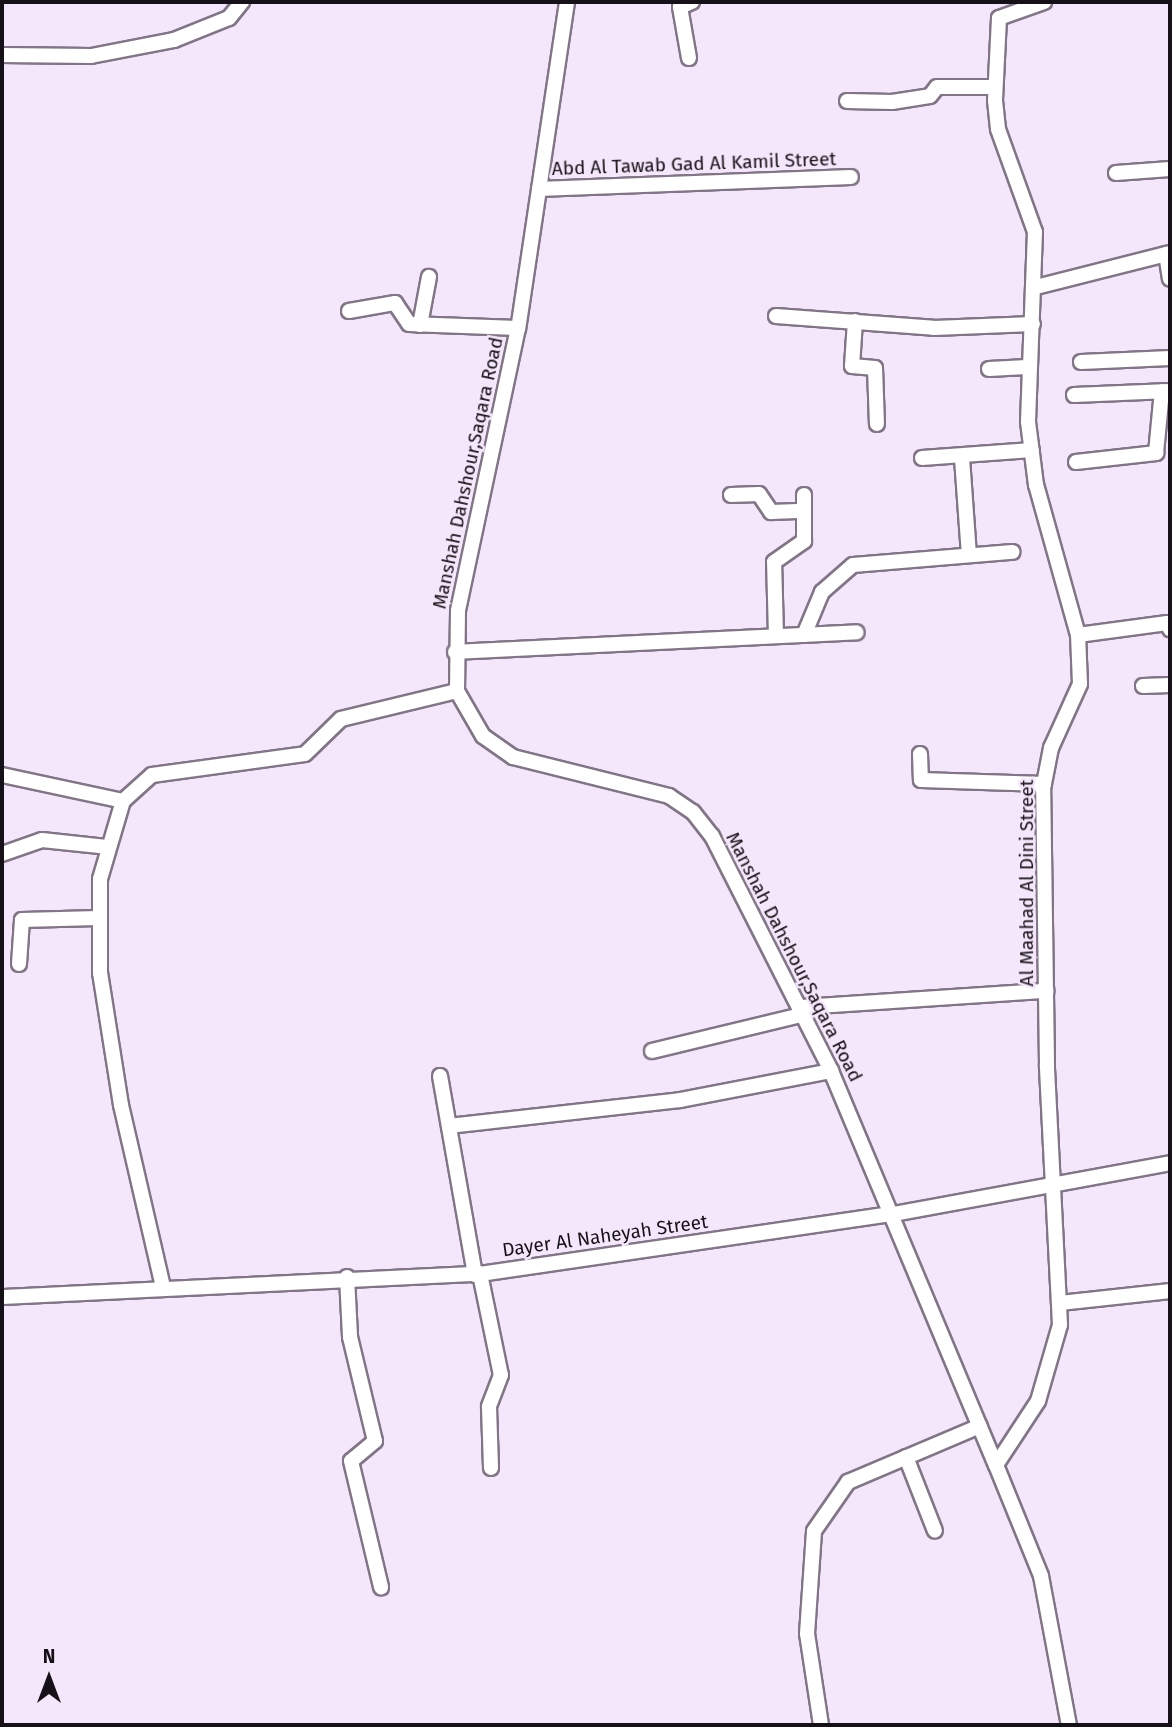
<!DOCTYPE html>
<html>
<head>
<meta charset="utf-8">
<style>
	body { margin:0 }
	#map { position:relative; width:1172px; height:1727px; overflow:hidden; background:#f5e7fb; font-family:"Fira Sans",sans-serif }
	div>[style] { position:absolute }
	.roads { filter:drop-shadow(2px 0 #817586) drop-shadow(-2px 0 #817586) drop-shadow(0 2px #817586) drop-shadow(0 -2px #817586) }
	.minor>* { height:14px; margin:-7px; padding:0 7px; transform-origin:7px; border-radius:7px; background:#fff }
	span { translate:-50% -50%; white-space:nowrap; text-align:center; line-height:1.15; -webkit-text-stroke:5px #f5e7fb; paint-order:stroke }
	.street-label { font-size:19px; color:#161118 }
	.frame { position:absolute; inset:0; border:4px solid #161118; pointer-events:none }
	.north { position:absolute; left:14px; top:1643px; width:70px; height:70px; -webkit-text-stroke:5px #f5e7fb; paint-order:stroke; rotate:0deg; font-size:19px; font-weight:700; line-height:28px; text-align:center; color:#161118 }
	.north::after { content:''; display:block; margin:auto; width:24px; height:32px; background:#161118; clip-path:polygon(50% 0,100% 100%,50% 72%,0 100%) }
</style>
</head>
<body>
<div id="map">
	<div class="roads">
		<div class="minor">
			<i style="left:567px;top:2px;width:330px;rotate:98.5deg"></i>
			<i style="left:518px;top:328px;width:289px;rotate:102deg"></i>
			<i style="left:458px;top:611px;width:80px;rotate:90.7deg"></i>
			<i style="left:457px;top:691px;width:52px;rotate:60deg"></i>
			<i style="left:483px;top:736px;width:37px;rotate:35deg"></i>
			<i style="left:513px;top:757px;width:161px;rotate:14deg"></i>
			<i style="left:669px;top:796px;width:29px;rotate:34deg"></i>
			<i style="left:693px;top:812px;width:31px;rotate:52deg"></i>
			<i style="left:712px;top:836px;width:263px;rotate:63.1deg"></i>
			<i style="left:831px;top:1071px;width:427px;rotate:67.3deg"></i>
			<i style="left:996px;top:1465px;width:120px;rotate:67.9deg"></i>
			<i style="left:1041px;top:1576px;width:152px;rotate:79.4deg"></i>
			<i style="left:2px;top:55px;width:89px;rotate:0.6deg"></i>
			<i style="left:91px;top:56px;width:85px;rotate:-10.9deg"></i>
			<i style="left:174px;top:40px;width:59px;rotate:-21.8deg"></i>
			<i style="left:229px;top:18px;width:21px;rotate:-51deg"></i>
			<i style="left:689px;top:58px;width:52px;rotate:-100deg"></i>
			<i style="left:680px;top:7px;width:13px;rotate:-23deg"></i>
			<i style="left:847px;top:101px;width:45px;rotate:1.3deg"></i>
			<i style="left:892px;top:102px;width:38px;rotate:-9deg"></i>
			<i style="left:930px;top:96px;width:11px;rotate:-52deg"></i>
			<i style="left:937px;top:87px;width:58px"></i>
			<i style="left:1116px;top:173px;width:54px;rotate:-4.2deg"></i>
			<i style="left:539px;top:189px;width:312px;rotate:-2.2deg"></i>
			<i style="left:1166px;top:254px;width:25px;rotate:81deg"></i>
			<i style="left:1036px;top:287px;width:138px;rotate:-14.2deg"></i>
			<i style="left:349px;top:311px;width:47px;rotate:-9.9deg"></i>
			<i style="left:395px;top:303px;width:25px;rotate:56deg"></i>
			<i style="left:409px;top:324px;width:109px;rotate:2.1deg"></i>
			<i style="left:776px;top:316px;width:158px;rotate:4.3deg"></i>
			<i style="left:934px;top:328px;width:99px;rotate:-2.3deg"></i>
			<i style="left:855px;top:321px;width:45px;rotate:93.8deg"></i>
			<i style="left:852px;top:366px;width:23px;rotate:5deg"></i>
			<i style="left:875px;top:368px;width:56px;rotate:88deg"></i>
			<i style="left:420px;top:325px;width:49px;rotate:-79.4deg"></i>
			<i style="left:1081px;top:362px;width:89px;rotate:-2.6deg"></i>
			<i style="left:989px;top:369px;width:38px;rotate:-3deg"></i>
			<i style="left:1074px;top:395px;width:95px;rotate:-2.4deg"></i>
			<i style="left:922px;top:458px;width:110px;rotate:-4.2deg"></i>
			<i style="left:962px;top:458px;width:97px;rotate:85.9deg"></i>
			<i style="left:1076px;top:462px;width:81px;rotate:-6.4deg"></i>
			<i style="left:1156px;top:453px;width:62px;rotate:-84.5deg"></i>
			<i style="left:731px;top:495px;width:28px;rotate:-2deg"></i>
			<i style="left:759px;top:494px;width:22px;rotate:56deg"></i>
			<i style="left:771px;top:512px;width:33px;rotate:-2deg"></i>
			<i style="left:804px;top:635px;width:47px;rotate:-67.3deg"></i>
			<i style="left:822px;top:592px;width:41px;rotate:-41.1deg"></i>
			<i style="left:853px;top:565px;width:160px;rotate:-4.7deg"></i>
			<i style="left:1078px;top:635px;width:90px;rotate:-7.7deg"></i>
			<i style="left:1167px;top:623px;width:7px;rotate:63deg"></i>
			<i style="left:776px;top:636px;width:74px;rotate:-91.5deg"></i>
			<i style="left:774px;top:562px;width:37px;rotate:-35deg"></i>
			<i style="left:804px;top:541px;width:46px;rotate:-90deg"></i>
			<i style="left:455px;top:652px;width:402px;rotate:-2.8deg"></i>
			<i style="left:1143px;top:686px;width:27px;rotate:-2deg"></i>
			<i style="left:920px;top:754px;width:26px;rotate:88deg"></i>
			<i style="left:921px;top:780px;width:123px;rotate:1.9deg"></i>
			<i style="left:2px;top:775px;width:124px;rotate:12.1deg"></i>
			<i style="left:2px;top:854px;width:42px;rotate:-19.3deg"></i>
			<i style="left:42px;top:840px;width:65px;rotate:6.1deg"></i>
			<i style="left:19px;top:964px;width:44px;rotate:-86.1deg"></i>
			<i style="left:22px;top:920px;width:76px;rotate:-1.5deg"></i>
			<i style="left:802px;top:1007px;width:245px;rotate:-3.8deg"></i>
			<i style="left:652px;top:1051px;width:157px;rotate:-13.6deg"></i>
			<i style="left:440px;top:1076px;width:202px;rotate:80deg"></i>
			<i style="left:449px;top:1126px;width:232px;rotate:-6.4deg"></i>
			<i style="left:680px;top:1100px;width:154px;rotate:-10.9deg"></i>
			<i style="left:480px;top:1274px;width:103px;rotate:78.3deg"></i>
			<i style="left:501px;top:1375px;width:34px;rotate:111deg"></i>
			<i style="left:489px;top:1407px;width:61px;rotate:88.1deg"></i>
			<i style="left:347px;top:1277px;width:60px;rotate:87.1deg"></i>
			<i style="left:350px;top:1337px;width:107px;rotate:76.5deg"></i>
			<i style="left:375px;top:1441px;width:31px;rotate:140deg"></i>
			<i style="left:351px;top:1461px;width:130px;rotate:76.6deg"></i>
			<i style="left:163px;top:1287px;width:187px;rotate:-103deg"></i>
			<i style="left:121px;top:1105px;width:134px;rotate:-99deg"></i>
			<i style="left:100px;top:973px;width:94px;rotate:-90deg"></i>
			<i style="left:100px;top:879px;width:81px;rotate:-73.6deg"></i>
			<i style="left:123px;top:801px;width:39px;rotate:-42deg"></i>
			<i style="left:152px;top:775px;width:154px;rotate:-7.8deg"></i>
			<i style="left:305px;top:754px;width:50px;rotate:-44.2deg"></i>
			<i style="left:341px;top:719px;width:119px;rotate:-13.6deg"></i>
			<i style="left:2px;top:1297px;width:479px;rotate:-2.8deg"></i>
			<i style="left:480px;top:1274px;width:417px;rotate:-8.3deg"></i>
			<i style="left:893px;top:1214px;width:282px;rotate:-10.4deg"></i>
			<i style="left:1060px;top:1303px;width:111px;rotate:-6.2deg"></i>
			<i style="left:906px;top:1457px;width:79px;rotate:68.6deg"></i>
			<i style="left:996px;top:1465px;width:77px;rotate:-56.7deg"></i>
			<i style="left:1038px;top:1401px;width:79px;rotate:-73.9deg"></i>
			<i style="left:1060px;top:1325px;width:261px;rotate:-92.9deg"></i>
			<i style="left:1047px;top:1064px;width:275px;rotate:-90.8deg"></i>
			<i style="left:1043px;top:789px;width:42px;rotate:-79deg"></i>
			<i style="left:1051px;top:748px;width:70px;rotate:-65.6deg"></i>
			<i style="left:1080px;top:684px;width:49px;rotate:-92.3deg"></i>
			<i style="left:1078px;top:635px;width:156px;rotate:-105.6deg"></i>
			<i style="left:1036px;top:485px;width:64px;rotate:-97.2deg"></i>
			<i style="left:1028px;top:422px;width:190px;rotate:-87.9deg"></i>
			<i style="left:1035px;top:232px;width:109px;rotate:-109.8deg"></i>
			<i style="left:998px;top:129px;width:29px;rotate:-96deg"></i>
			<i style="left:995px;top:100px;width:82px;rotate:-87.2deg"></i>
			<i style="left:999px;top:18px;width:48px;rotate:-19.6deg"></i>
			<i style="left:821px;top:1725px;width:92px;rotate:-98.7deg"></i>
			<i style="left:807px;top:1634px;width:103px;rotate:-86.1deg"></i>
			<i style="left:814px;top:1531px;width:60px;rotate:-55.2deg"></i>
			<i style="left:848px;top:1482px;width:143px;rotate:-23deg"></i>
		</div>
	</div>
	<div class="street-label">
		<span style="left:694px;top:164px;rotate:-2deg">Abd Al Tawab Gad Al Kamil Street</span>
		<span style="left:468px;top:473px;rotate:-78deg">Manshah Dahshour,Saqara Road</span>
		<span style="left:1027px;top:883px;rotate:-90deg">Al Maahad Al Dini Street</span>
		<span style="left:794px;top:957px;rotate:63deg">Manshah Dahshour,Saqara Road</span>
		<span style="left:605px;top:1236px;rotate:-8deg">Dayer Al Naheyah Street</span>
	</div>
	<div class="frame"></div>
	<div class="north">N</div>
</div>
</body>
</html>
